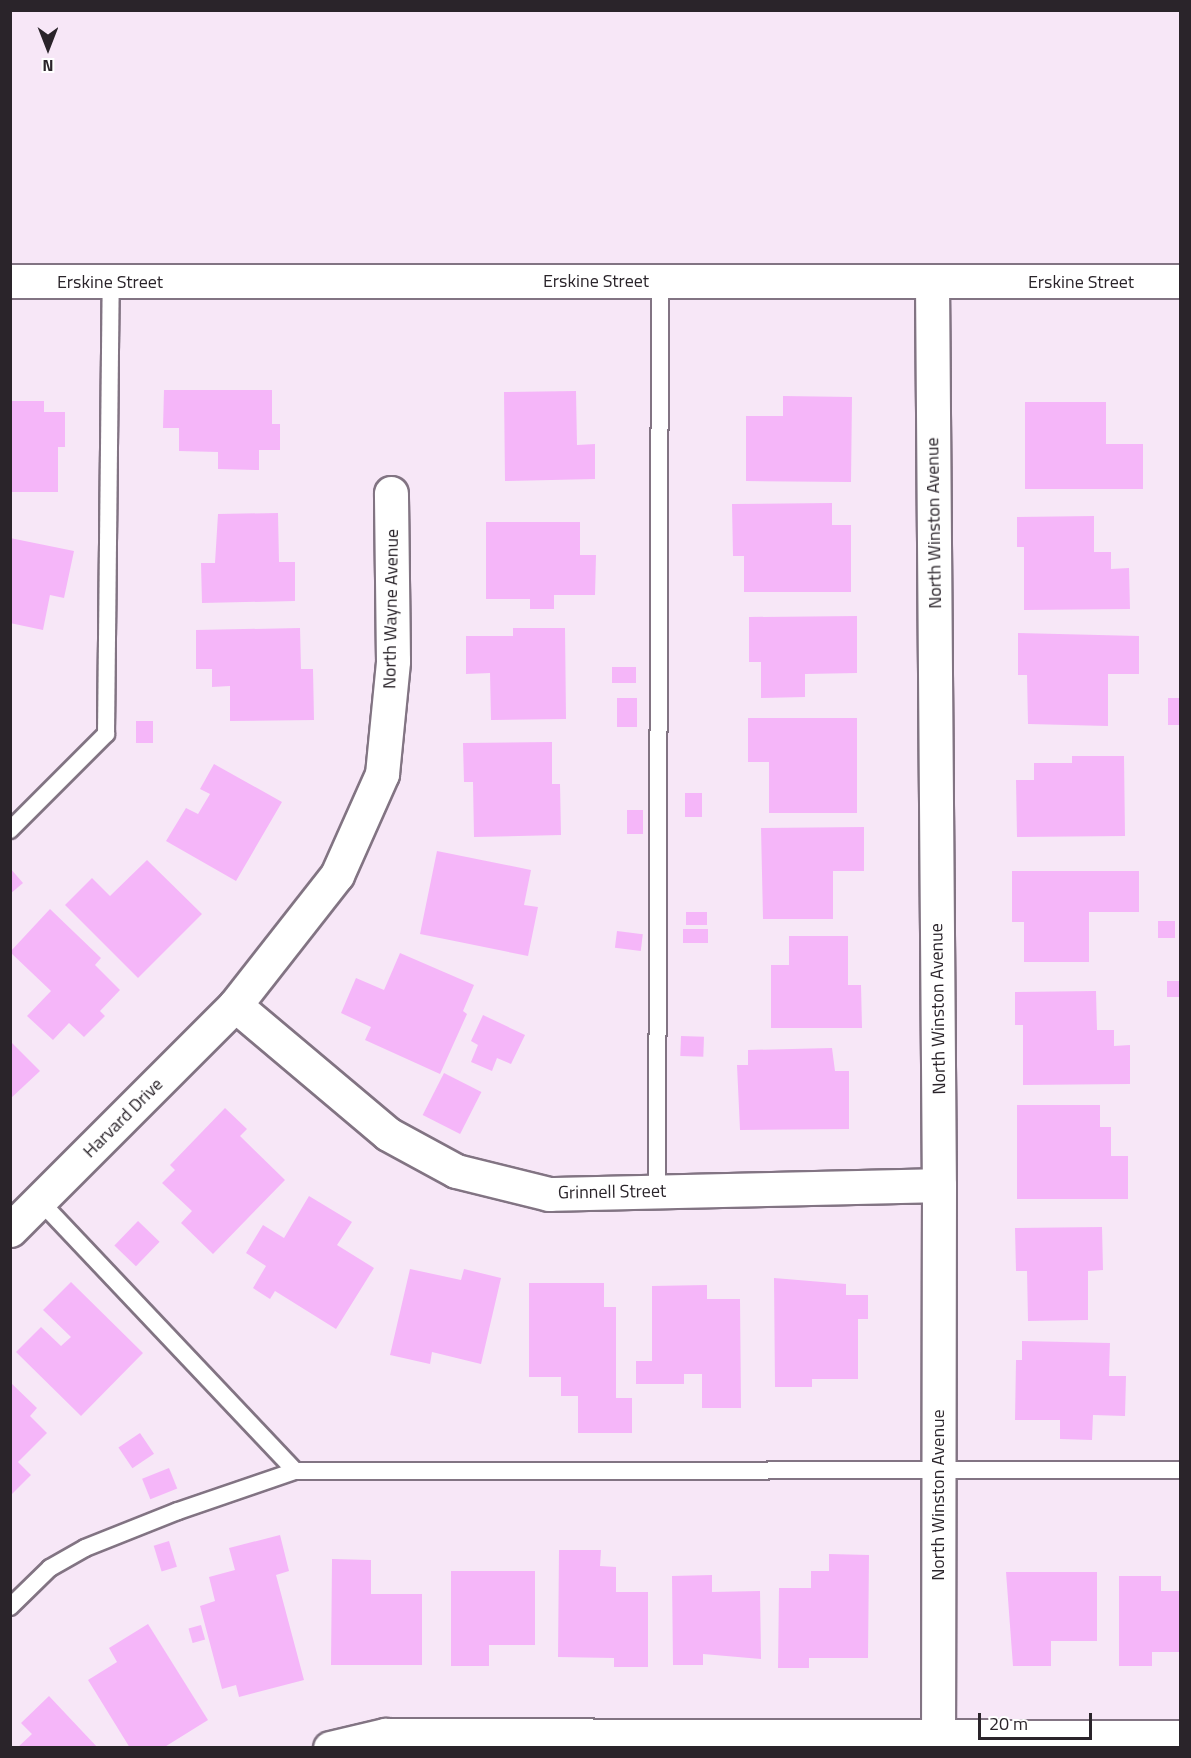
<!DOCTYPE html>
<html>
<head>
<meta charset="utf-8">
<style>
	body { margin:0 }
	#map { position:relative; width:1191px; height:1758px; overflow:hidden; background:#f7e7f7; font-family:"Titillium Web",sans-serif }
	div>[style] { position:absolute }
	.building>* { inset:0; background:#f5b6f9; transform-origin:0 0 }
	.roads { filter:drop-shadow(2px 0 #827483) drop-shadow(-2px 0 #827483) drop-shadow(0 2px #827483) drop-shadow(0 -2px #827483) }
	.lane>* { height:16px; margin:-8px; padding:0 8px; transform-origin:8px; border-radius:8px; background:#fff }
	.street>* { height:33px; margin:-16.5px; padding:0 16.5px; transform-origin:16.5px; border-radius:16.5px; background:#fff }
	.secondary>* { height:33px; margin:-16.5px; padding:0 16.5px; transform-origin:16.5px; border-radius:16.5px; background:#fff }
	span { translate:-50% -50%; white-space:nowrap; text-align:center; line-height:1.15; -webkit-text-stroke:6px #fff; paint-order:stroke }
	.street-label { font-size:18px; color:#2a242a }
	.frame { position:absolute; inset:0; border:12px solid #2a242a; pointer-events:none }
	.north { position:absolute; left:18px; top:18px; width:60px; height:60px; -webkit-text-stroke:4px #fff; paint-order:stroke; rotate:180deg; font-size:16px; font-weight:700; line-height:24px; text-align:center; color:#2a242a }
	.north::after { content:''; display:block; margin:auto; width:21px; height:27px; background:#2a242a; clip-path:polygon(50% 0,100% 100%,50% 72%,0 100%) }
	.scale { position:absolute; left:978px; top:1713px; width:114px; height:27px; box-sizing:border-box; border:3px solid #2a242a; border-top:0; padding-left:8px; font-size:18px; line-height:21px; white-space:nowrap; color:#2a242a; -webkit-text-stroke:4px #fff; paint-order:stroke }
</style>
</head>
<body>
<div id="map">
	<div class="building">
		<i style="clip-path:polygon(164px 390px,272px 390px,272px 424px,280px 424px,280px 450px,259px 450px,259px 470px,218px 469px,218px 452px,179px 451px,179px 428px,163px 428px)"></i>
		<i style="clip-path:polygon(576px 391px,577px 445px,595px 444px,595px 479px,505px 481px,504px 392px)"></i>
		<i style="clip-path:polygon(783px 396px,852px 397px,851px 482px,746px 481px,746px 416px,783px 416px)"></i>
		<i style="clip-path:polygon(10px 401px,44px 401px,44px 412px,65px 412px,65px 447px,58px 447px,58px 492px,10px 492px)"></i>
		<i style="clip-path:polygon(1025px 402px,1106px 402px,1106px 444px,1143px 444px,1143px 489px,1025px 489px)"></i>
		<i style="clip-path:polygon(832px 503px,832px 525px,851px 525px,851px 592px,744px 592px,744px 556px,733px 556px,732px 504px)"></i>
		<i style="clip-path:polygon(278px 513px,279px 562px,295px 562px,295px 601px,202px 603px,201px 563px,215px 563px,218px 514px)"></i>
		<i style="clip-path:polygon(1094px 516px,1094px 552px,1111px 552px,1111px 569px,1129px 568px,1130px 609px,1024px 610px,1024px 547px,1017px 547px,1017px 517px)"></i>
		<i style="clip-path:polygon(486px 522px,580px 522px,580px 555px,596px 555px,595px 595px,554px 595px,554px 609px,530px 609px,530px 599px,486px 599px)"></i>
		<i style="clip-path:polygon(10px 538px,74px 551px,64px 598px,50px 595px,43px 630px,10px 623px)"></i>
		<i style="clip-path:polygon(857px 616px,857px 673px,805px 674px,805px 697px,761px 698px,761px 662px,749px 662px,749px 617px)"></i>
		<i style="clip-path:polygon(300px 628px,301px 669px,313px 669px,314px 720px,230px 721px,230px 686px,212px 687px,212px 669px,196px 669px,196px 630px)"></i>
		<i style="clip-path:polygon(513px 628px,565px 628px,566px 719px,491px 720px,490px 673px,466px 674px,466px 636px,513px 636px)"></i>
		<i style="clip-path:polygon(1018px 633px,1139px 636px,1139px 674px,1108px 674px,1108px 726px,1028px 724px,1027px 675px,1018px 675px)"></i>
		<i style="left:612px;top:667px;width:24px;height:16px"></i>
		<i style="left:637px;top:698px;width:29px;height:20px;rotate:90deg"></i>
		<i style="left:1168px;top:698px;width:12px;height:27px"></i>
		<i style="clip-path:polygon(748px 718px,857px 718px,857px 813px,769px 813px,769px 762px,748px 762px)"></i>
		<i style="left:153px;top:721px;width:22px;height:17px;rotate:90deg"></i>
		<i style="clip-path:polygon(552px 742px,552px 784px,560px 784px,561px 835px,474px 837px,473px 782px,464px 782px,463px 743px)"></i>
		<i style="clip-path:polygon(1072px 756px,1124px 756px,1125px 836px,1017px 837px,1016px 780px,1034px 780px,1034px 763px,1072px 763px)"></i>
		<i style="clip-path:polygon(214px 764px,282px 802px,236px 881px,166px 841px,186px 808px,198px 814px,210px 794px,200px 789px)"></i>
		<i style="left:685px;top:793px;width:17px;height:24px"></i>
		<i style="left:643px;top:810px;width:24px;height:16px;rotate:90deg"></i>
		<i style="clip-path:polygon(864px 827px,864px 871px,833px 871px,833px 919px,763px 919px,761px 828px)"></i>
		<i style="clip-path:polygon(437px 851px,531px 870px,524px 905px,538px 907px,528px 956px,420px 934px)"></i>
		<i style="clip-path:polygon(147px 860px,202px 914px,138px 978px,65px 905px,92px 878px,110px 896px)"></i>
		<i style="clip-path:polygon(10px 868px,23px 883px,10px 894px)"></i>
		<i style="clip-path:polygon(1012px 871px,1139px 871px,1139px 912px,1089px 912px,1089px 962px,1024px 962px,1024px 922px,1012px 922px)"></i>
		<i style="clip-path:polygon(50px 909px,101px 958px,95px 965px,120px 990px,100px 1011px,105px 1016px,84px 1037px,69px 1023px,53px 1040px,27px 1016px,51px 991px,10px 952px)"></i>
		<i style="left:686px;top:912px;width:21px;height:13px"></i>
		<i style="left:1158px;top:921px;width:17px;height:17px"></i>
		<i style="left:683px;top:929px;width:25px;height:14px"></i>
		<i style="left:617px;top:931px;width:26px;height:17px;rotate:7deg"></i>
		<i style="clip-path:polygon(789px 936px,848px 936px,848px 985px,861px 985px,862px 1028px,771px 1028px,771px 965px,789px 965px)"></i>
		<i style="clip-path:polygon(400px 953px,474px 985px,463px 1011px,467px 1014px,440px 1074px,365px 1040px,371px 1027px,341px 1013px,356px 978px,384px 990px)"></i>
		<i style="left:1167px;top:981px;width:13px;height:16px"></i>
		<i style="clip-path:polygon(1096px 991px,1097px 1030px,1114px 1030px,1114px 1046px,1130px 1045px,1130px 1084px,1023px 1085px,1023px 1025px,1015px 1025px,1015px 992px)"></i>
		<i style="clip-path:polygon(483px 1015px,525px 1035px,511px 1064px,497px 1058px,492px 1071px,471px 1062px,478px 1045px,471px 1041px)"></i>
		<i style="left:681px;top:1036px;width:23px;height:20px;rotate:2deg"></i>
		<i style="clip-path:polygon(10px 1041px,40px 1071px,10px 1099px)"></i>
		<i style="clip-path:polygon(832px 1048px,835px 1071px,849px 1071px,849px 1129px,740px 1130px,737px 1065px,748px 1065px,748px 1050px)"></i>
		<i style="left:444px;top:1073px;width:42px;height:47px;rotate:27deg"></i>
		<i style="clip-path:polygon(1017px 1105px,1100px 1105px,1100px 1127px,1111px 1127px,1111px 1156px,1128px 1156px,1128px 1199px,1017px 1199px)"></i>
		<i style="clip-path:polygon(225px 1108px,247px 1129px,240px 1136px,285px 1180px,213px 1254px,181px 1223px,192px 1211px,162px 1183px,175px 1170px,170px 1165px)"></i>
		<i style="clip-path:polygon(309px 1196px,352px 1222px,337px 1245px,374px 1268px,336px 1329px,275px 1291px,270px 1299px,253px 1288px,266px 1266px,246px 1253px,263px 1225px,284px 1238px)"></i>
		<i style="left:138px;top:1221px;width:30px;height:34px;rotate:44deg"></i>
		<i style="clip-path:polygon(1102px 1227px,1103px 1270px,1088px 1271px,1088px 1320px,1028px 1321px,1027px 1271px,1016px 1271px,1015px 1228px)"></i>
		<i style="clip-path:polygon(410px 1269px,461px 1280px,464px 1269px,501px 1278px,481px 1364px,432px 1352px,430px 1364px,390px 1355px)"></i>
		<i style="clip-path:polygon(774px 1278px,846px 1284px,846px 1295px,868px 1295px,868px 1319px,858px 1319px,858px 1379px,812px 1379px,812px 1387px,775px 1387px)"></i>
		<i style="clip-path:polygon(71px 1282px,143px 1353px,81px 1416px,16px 1352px,41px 1327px,61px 1346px,71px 1337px,43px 1310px)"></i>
		<i style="clip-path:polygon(529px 1283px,604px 1283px,604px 1307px,616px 1307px,616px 1398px,632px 1398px,632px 1433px,578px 1433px,578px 1396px,561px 1396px,561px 1377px,529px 1377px)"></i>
		<i style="clip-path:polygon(707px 1285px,707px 1299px,740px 1299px,741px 1408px,702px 1408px,702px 1374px,684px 1374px,684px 1384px,636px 1384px,636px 1361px,652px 1361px,652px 1286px)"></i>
		<i style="clip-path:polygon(1022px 1341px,1110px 1343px,1109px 1376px,1126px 1376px,1125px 1416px,1093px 1415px,1092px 1440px,1060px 1439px,1060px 1420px,1015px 1420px,1016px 1360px,1022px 1360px)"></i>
		<i style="clip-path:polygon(10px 1382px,37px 1408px,30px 1416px,47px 1433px,18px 1462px,31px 1475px,10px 1496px)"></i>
		<i style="left:140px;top:1433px;width:25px;height:26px;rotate:56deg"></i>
		<i style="left:169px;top:1468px;width:22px;height:29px;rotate:68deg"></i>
		<i style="clip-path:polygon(280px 1535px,289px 1571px,276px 1575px,304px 1680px,239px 1697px,236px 1685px,222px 1689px,200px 1606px,215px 1601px,209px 1577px,235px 1570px,229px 1548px)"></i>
		<i style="left:169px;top:1541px;width:27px;height:16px;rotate:73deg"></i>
		<i style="clip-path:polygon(559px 1550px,601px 1550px,600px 1566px,616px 1567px,616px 1592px,648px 1592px,648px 1667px,614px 1667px,614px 1658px,558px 1657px)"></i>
		<i style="clip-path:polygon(829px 1554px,869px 1555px,868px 1658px,809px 1658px,809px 1668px,778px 1668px,779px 1588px,811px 1588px,811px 1571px,829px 1571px)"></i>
		<i style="clip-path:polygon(332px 1559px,371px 1560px,371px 1594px,422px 1594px,422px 1665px,331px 1665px)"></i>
		<i style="clip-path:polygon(451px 1571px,535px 1571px,535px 1645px,489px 1645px,489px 1666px,451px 1666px)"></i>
		<i style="clip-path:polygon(1006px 1572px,1097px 1572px,1097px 1641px,1051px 1641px,1051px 1666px,1013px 1666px)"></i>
		<i style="clip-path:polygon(712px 1575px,712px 1592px,760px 1591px,761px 1659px,703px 1654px,703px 1665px,673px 1665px,672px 1576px)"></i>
		<i style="clip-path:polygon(1119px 1576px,1161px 1576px,1161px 1591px,1180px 1591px,1180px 1652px,1152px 1652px,1152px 1666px,1119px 1666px)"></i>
		<i style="clip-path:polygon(148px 1624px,208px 1720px,163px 1748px,130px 1748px,88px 1680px,117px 1662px,109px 1648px)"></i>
		<i style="left:201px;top:1625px;width:15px;height:13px;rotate:74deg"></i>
		<i style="clip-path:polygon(49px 1696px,98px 1748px,17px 1748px,32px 1734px,21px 1723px)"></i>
	</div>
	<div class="roads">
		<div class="lane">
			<i style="left:10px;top:830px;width:136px;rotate:-45deg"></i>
			<i style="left:106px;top:734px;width:452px;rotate:-89.4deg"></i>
			<i style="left:657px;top:1191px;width:910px;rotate:-89.81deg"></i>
			<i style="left:40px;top:1201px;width:371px;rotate:46.6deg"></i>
			<i style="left:10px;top:1607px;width:56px;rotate:-44.3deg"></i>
			<i style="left:50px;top:1568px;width:40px;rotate:-29.7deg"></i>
			<i style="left:85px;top:1548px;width:100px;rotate:-21.7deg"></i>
			<i style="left:178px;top:1511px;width:124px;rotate:-18.9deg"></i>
			<i style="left:295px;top:1471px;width:885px;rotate:-0.06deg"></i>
		</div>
		<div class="street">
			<i style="left:932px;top:282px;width:903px;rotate:89.56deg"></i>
			<i style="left:939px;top:1185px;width:551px;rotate:90.1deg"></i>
			<i style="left:235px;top:1005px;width:200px;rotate:40.1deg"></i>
			<i style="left:388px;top:1134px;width:77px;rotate:28.6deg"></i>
			<i style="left:456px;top:1171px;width:96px;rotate:13.9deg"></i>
			<i style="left:549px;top:1194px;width:390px;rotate:-1.3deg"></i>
			<i style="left:10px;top:1230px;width:318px;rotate:-45deg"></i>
			<i style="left:235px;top:1005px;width:165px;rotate:-51.9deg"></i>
			<i style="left:337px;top:875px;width:111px;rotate:-66deg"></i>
			<i style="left:382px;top:774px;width:114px;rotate:-84.4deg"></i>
			<i style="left:393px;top:661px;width:168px;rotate:-90.7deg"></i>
			<i style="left:330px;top:1748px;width:57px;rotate:-13.3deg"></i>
			<i style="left:385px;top:1735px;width:795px;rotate:0.14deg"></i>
		</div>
		<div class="secondary">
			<i style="left:10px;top:281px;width:1170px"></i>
		</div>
	</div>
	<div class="street-label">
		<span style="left:596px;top:281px">Erskine Street</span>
		<span style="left:110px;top:282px">Erskine Street</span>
		<span style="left:1081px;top:282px">Erskine Street</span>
		<span style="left:934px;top:523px;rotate:-91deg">North Winston Avenue</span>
		<span style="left:391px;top:609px;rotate:-89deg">North Wayne Avenue</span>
		<span style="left:938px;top:1009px;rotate:-91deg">North Winston Avenue</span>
		<span style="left:123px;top:1118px;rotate:-45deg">Harvard Drive</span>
		<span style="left:612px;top:1192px;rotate:-1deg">Grinnell Street</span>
		<span style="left:938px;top:1495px;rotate:-90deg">North Winston Avenue</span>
	</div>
	<div class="frame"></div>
	<div class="north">N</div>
	<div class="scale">20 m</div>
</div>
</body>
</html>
